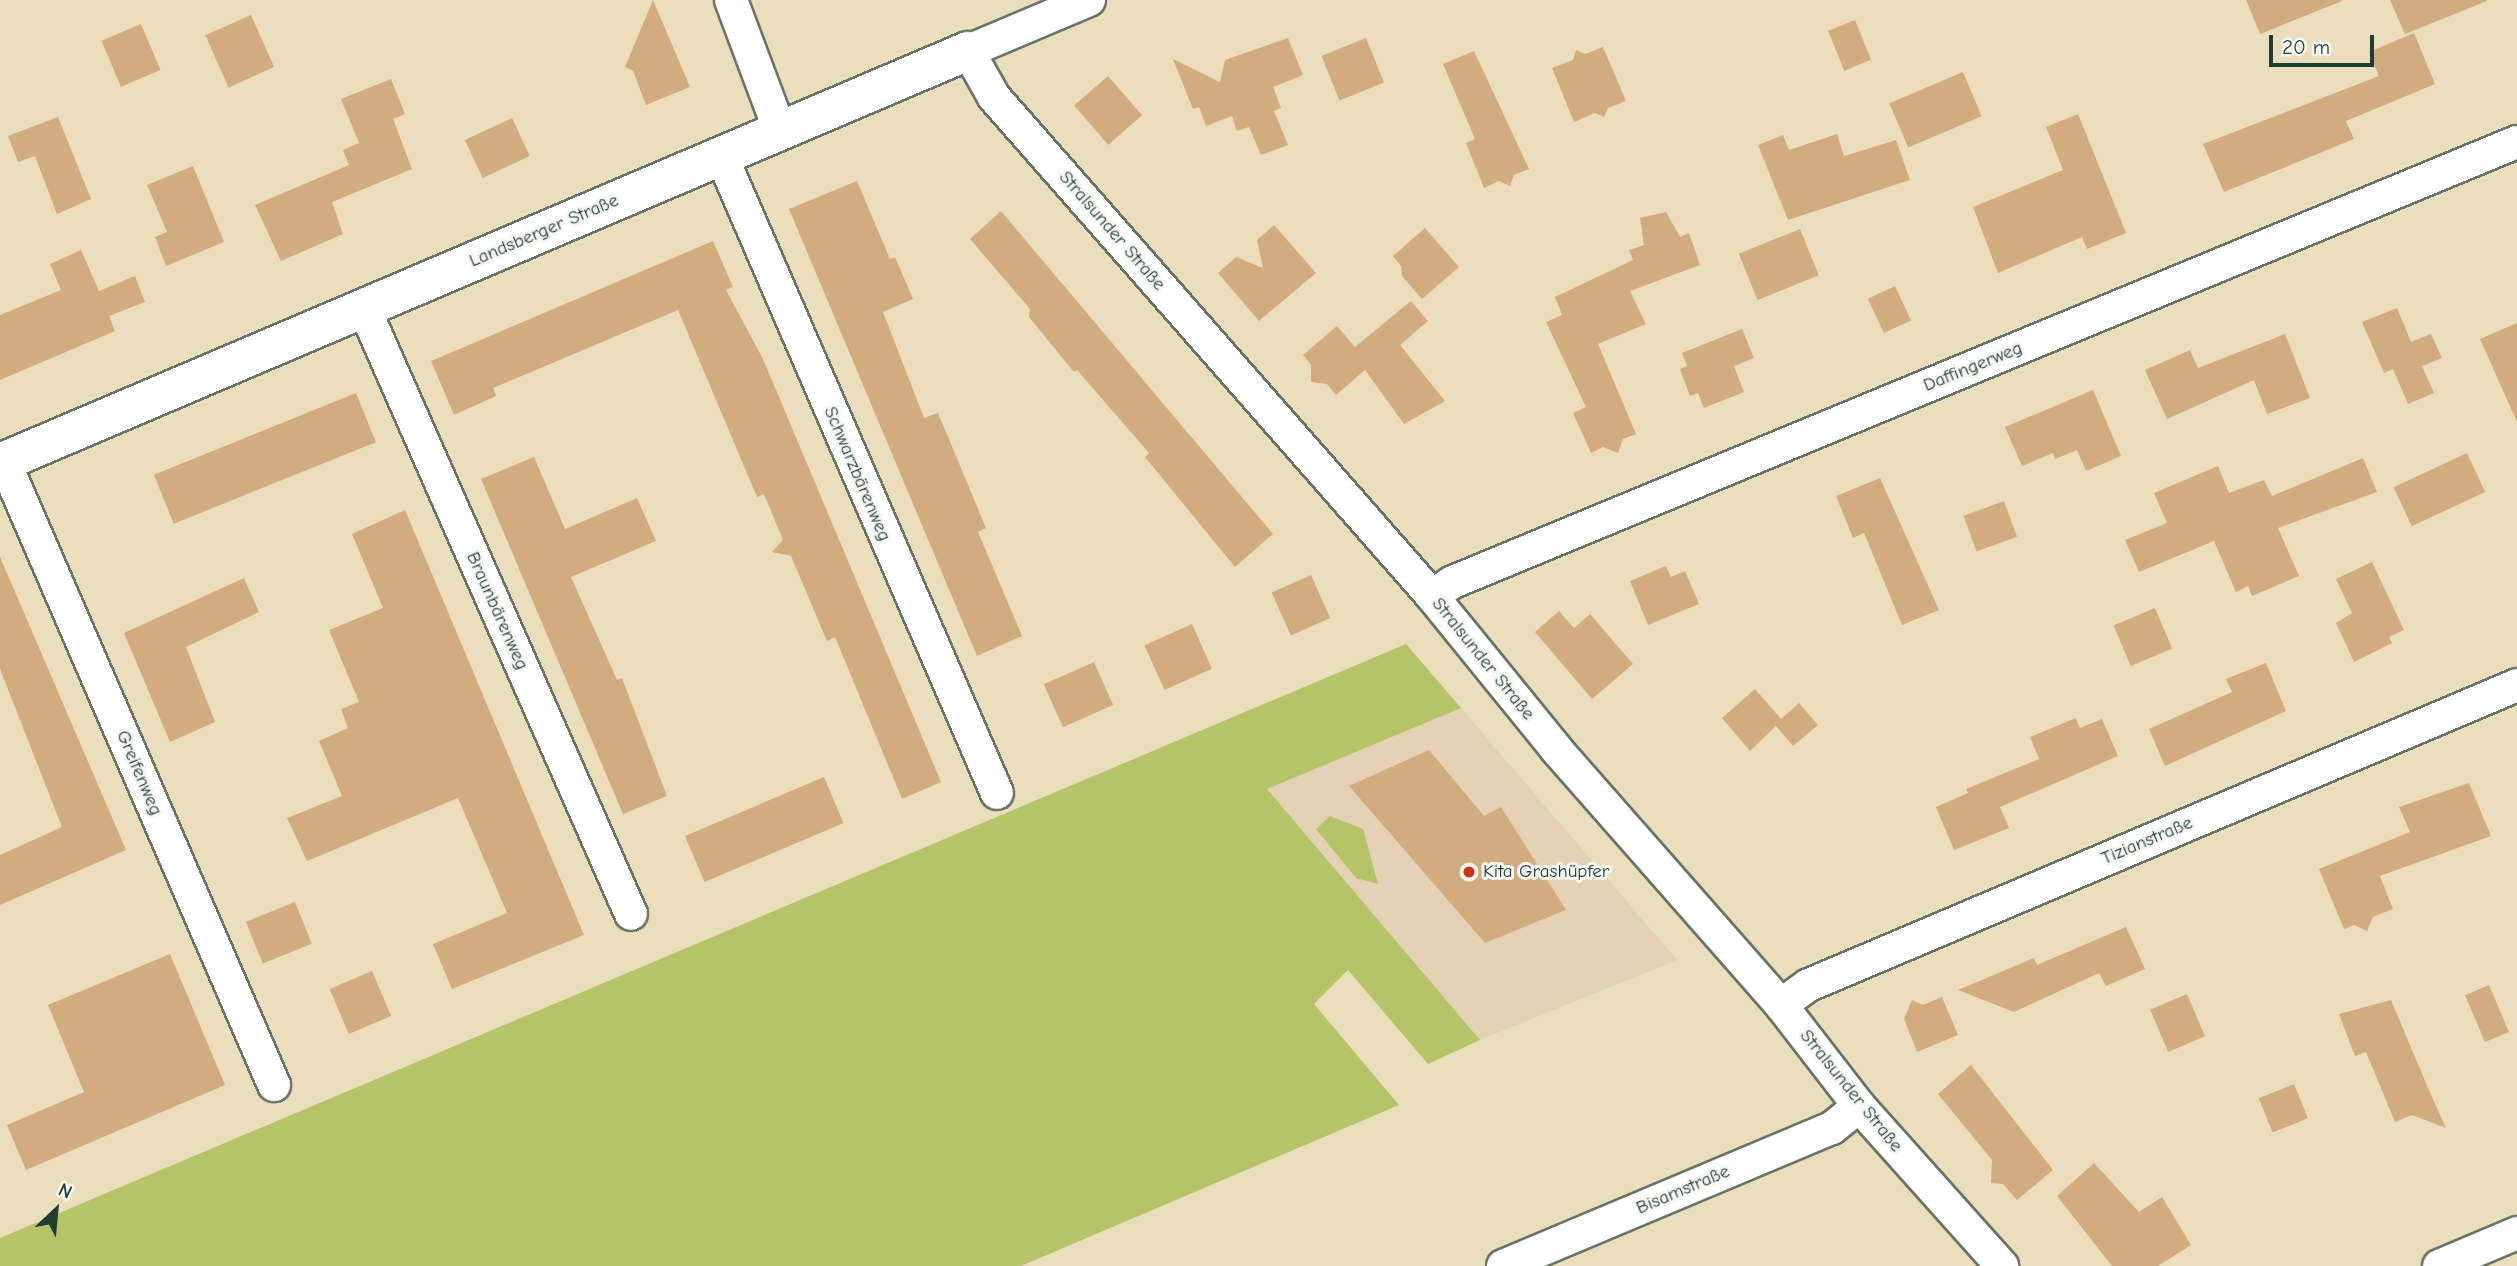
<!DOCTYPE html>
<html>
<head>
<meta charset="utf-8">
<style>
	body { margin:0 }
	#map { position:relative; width:2517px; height:1266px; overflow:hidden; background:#ebdebc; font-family:"Comic Neue",sans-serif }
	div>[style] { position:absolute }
	.built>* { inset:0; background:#e5d1b5 }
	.green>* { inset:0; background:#b5c466 }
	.building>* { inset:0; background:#d2ac7d; transform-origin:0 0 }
	.roads { filter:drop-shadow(2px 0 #667564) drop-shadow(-2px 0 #667564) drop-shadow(0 2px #667564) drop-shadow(0 -2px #667564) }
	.minor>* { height:32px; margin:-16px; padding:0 16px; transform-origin:16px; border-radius:16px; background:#fff }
	.tertiary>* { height:38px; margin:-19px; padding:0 19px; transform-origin:19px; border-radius:19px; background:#fff }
	.dots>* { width:19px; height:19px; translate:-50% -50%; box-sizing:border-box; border:4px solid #f6f6f2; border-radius:50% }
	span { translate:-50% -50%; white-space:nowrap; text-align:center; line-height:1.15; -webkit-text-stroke:6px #f6f6f2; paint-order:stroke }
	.street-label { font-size:19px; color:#1f3d34 }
	.poi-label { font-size:19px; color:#1f3d34 }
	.left { translate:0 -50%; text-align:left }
	.north { position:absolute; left:21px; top:1175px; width:70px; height:70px; -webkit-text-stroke:5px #f6f6f2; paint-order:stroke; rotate:26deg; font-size:19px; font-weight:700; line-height:28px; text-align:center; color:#1f3d34 }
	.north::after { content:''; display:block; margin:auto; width:24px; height:32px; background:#1f3d34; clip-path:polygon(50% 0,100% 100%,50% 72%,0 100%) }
	.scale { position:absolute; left:2269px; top:35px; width:105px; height:32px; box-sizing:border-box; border:4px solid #1f3d34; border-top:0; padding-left:9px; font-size:21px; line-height:24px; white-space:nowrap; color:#1f3d34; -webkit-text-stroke:5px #f6f6f2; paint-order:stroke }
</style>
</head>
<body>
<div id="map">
	<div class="built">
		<i style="clip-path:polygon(1461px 708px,1677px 960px,1480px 1040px,1266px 789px)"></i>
	</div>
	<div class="green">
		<i style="clip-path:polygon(1406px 644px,1461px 708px,1267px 789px,1480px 1040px,1428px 1064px,1348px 970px,1314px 1004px,1399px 1105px,1021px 1266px,0 1266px,0 1238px)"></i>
		<i style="clip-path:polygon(1330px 816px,1363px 829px,1378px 884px,1356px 878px,1316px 829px)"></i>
	</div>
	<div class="building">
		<i style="clip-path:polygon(653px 0,690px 87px,646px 105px,633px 71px,625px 67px)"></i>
		<i style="clip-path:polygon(2246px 0,2341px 0,2342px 1px,2260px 34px)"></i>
		<i style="clip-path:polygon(2390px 0,2487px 0,2487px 1px,2405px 34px)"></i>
		<i style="left:251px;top:15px;width:57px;height:50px;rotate:66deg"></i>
		<i style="left:1855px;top:20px;width:43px;height:29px;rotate:68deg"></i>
		<i style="left:141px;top:24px;width:50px;height:43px;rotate:67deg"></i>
		<i style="clip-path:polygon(2414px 33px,2435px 84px,2346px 121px,2354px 139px,2224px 192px,2203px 144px,2379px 76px,2369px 52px)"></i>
		<i style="clip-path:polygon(1288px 38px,1303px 75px,1273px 87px,1281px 108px,1274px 111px,1288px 145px,1261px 155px,1249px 127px,1237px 131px,1232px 116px,1206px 126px,1199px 107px,1193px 109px,1173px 59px,1220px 82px,1225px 60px)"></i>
		<i style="left:1366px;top:38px;width:48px;height:48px;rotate:68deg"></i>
		<i style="clip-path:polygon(1603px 47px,1626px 101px,1608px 108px,1604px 117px,1595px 113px,1574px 122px,1552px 68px,1573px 60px,1576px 50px,1585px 54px)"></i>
		<i style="clip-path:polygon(1474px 51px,1529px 169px,1514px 175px,1510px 186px,1499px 181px,1484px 188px,1466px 143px,1475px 139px,1443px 64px)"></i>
		<i style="left:1963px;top:72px;width:48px;height:80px;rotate:67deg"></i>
		<i style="left:1108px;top:76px;width:52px;height:45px;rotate:49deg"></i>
		<i style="clip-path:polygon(391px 79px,405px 114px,393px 119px,412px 169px,332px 202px,343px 234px,281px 261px,255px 205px,349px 165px,343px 150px,359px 143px,341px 99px)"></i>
		<i style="clip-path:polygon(2078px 114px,2126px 233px,2087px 249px,2082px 237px,1998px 273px,1973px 207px,2063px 170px,2046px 127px)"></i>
		<i style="clip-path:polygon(58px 117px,91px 199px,57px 214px,35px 156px,18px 162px,8px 136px)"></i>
		<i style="left:512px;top:118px;width:42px;height:52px;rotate:65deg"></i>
		<i style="clip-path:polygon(1837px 134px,1844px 156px,1896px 140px,1910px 180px,1788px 220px,1758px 145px,1783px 135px,1789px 150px)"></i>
		<i style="clip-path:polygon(193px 166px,224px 242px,166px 266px,155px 237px,167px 232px,147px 185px)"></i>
		<i style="clip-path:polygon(857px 181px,890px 259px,895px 257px,913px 299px,883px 312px,924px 418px,938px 413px,986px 528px,978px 532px,1022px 636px,977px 656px,789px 209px)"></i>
		<i style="clip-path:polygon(1001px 211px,1273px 534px,1235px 567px,1145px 457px,1149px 453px,1077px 370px,1074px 372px,1029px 317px,1030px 309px,970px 239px)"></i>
		<i style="clip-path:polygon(1666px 212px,1680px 237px,1689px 233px,1700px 265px,1630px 291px,1646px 324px,1598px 344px,1636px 434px,1623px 439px,1618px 453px,1603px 447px,1591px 453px,1573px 413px,1586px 407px,1546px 322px,1562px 315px,1555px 297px,1633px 260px,1629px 250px,1644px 245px,1640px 218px)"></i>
		<i style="clip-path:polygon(1274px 225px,1316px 273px,1259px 321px,1218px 273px,1236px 257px,1263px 268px,1257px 240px)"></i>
		<i style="clip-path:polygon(1425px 228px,1459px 267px,1422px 299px,1402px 276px,1401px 266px,1393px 256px)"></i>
		<i style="left:1800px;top:229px;width:50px;height:66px;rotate:68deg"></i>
		<i style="clip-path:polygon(713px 241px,733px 287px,726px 290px,763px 359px,941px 782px,902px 799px,835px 637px,827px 641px,791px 556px,772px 552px,783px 540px,764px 494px,757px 497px,678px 310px,493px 388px,496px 396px,454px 415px,431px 361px)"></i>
		<i style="clip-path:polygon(81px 250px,99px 291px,135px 276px,145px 302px,109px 316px,115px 331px,0 380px,0 315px,61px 290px,50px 264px)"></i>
		<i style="left:1895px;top:286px;width:38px;height:30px;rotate:65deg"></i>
		<i style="clip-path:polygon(1411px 301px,1428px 321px,1400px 345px,1445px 401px,1404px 424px,1365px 370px,1336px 395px,1327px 384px,1311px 382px,1311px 365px,1303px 355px,1337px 326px,1355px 347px)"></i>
		<i style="clip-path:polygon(2397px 308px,2411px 342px,2431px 334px,2442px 358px,2422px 366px,2434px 393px,2408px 404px,2393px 369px,2384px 373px,2362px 322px)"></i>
		<i style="clip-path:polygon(2517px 323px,2517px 422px,2480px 339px)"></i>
		<i style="clip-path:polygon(1742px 329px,1754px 358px,1734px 366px,1744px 392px,1704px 408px,1698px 393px,1690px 396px,1680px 369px,1687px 366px,1682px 353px)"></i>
		<i style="clip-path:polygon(2285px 334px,2310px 398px,2267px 414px,2254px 380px,2167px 419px,2145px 370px,2190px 350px,2198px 368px)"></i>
		<i style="clip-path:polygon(2093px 390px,2121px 456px,2086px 471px,2077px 450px,2055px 459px,2053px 453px,2022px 466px,2005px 427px)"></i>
		<i style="left:356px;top:393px;width:53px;height:218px;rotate:68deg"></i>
		<i style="left:2467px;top:453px;width:43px;height:81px;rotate:65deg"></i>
		<i style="clip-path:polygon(534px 457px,565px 529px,637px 498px,656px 541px,571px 577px,617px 680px,622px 678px,667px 796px,623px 814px,481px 479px)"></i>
		<i style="clip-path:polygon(2363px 458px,2377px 492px,2278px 528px,2299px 576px,2252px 596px,2248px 586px,2236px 592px,2214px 541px,2139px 572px,2125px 540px,2167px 523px,2154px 493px,2218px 466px,2229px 493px,2264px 480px,2272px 496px)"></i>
		<i style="clip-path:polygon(1880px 478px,1939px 610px,1902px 625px,1864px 533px,1853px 538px,1836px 496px)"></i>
		<i style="left:2004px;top:501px;width:38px;height:43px;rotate:70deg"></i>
		<i style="clip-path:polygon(405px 510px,584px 935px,452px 989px,433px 944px,507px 913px,458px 798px,307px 861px,287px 818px,342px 796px,319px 741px,348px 728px,341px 709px,359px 702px,329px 630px,383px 608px,352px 534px)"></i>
		<i style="clip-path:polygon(0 557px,126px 850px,0 905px,0 855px,62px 827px,0 669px)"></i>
		<i style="clip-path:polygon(2372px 562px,2404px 630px,2389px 637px,2392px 643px,2354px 662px,2336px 623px,2352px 613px,2336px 579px)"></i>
		<i style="clip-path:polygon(1666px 566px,1671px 577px,1685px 571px,1699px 604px,1648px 625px,1630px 581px)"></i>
		<i style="left:1311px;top:575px;width:47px;height:43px;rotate:66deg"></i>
		<i style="clip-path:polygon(244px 578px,259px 612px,186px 647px,215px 722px,170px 742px,124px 633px)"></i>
		<i style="left:2155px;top:608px;width:44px;height:45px;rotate:67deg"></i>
		<i style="clip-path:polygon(1559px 611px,1574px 628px,1590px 614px,1633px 664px,1592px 699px,1535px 632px)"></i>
		<i style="left:1192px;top:624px;width:49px;height:52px;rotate:66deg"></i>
		<i style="left:1094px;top:662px;width:47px;height:55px;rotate:66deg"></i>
		<i style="clip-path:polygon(2266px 663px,2286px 711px,2165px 766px,2149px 729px,2232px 692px,2226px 679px)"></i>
		<i style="clip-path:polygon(1755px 689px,1781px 719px,1799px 703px,1818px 725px,1793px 746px,1776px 726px,1750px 751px,1722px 718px)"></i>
		<i style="clip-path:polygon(2076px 718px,2080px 728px,2102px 719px,2118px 756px,2000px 807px,2009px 828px,1954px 850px,1936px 807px,1968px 793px,1966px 789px,2039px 759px,2030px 737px)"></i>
		<i style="clip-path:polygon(1429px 750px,1484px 816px,1501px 807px,1566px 910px,1485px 943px,1349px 786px)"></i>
		<i style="left:824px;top:777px;width:50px;height:151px;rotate:67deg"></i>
		<i style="clip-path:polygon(2469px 783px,2491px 836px,2380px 876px,2393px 909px,2373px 917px,2367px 931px,2354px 925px,2344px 929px,2319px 869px,2410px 832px,2399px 807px)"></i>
		<i style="left:295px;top:902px;width:45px;height:53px;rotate:68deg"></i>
		<i style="clip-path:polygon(2126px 927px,2145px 969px,2106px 986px,2099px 973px,2014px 1012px,1958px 990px,2034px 958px,2037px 965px)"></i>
		<i style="clip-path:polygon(170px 954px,225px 1085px,26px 1170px,7px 1125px,84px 1092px,48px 1005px)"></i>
		<i style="left:372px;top:971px;width:49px;height:46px;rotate:67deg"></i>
		<i style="left:2489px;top:985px;width:51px;height:26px;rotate:67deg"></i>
		<i style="left:2187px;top:994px;width:46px;height:40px;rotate:67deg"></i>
		<i style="clip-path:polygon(1942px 997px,1958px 1035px,1917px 1052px,1904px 1019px,1912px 1000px,1923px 1005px)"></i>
		<i style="clip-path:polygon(2391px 1000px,2428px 1088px,2446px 1128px,2412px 1115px,2395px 1122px,2366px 1052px,2355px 1056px,2339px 1014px)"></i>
		<i style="clip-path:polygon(1971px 1065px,2053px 1170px,2017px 1200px,2003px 1184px,1991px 1183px,1992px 1160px,1938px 1094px)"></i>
		<i style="left:2294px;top:1084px;width:37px;height:38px;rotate:68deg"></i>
		<i style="clip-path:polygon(2094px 1163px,2139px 1212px,2162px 1197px,2191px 1245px,2158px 1266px,2112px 1266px,2057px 1196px)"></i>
	</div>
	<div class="roads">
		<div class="minor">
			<i style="left:731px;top:0;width:140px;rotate:69.5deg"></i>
			<i style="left:1089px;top:0;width:131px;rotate:157.1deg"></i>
			<i style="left:968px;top:51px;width:53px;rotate:60.5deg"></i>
			<i style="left:994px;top:97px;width:664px;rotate:48.72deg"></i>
			<i style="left:1432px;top:596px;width:198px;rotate:50.9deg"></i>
			<i style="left:1557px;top:750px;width:339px;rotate:48.7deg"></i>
			<i style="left:1781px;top:1005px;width:128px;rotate:52.3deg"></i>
			<i style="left:1859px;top:1106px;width:215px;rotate:48.2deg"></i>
			<i style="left:721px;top:155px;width:695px;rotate:66.61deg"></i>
			<i style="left:364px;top:308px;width:662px;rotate:66.22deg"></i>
			<i style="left:4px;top:461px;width:680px;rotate:66.6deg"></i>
			<i style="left:1432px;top:596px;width:25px;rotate:-34deg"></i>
			<i style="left:1453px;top:582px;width:1151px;rotate:-22.47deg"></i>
			<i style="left:1781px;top:1005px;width:34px;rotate:-36deg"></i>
			<i style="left:1809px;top:985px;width:769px;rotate:-22.96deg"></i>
			<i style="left:1503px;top:1266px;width:357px;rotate:-22.8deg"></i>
			<i style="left:1832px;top:1128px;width:35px;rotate:-39deg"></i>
			<i style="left:2439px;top:1266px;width:85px;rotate:-22.9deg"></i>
		</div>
		<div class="tertiary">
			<i style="left:0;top:463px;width:1052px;rotate:-23.06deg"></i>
		</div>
	</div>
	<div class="dots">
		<i style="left:1469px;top:872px;background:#c8321e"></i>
	</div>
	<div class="street-label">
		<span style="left:544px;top:231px;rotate:-23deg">Landsberger Straße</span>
		<span style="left:1112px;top:231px;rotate:49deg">Stralsunder Straße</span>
		<span style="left:1973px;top:367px;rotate:-22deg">Daffingerweg</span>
		<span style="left:857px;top:474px;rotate:67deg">Schwarzbärenweg</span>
		<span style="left:497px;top:611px;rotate:66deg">Braunbärenweg</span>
		<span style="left:1483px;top:659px;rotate:51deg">Stralsunder Straße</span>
		<span style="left:139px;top:773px;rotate:67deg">Greifenweg</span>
		<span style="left:2147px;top:841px;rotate:-23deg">Tizianstraße</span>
		<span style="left:1851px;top:1091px;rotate:51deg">Stralsunder Straße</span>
		<span style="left:1683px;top:1190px;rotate:-23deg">Bisamstraße</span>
	</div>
	<div class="poi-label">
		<span class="left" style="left:1483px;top:872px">Kita Grashüpfer</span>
	</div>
	<div class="north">N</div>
	<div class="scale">20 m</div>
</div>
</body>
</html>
